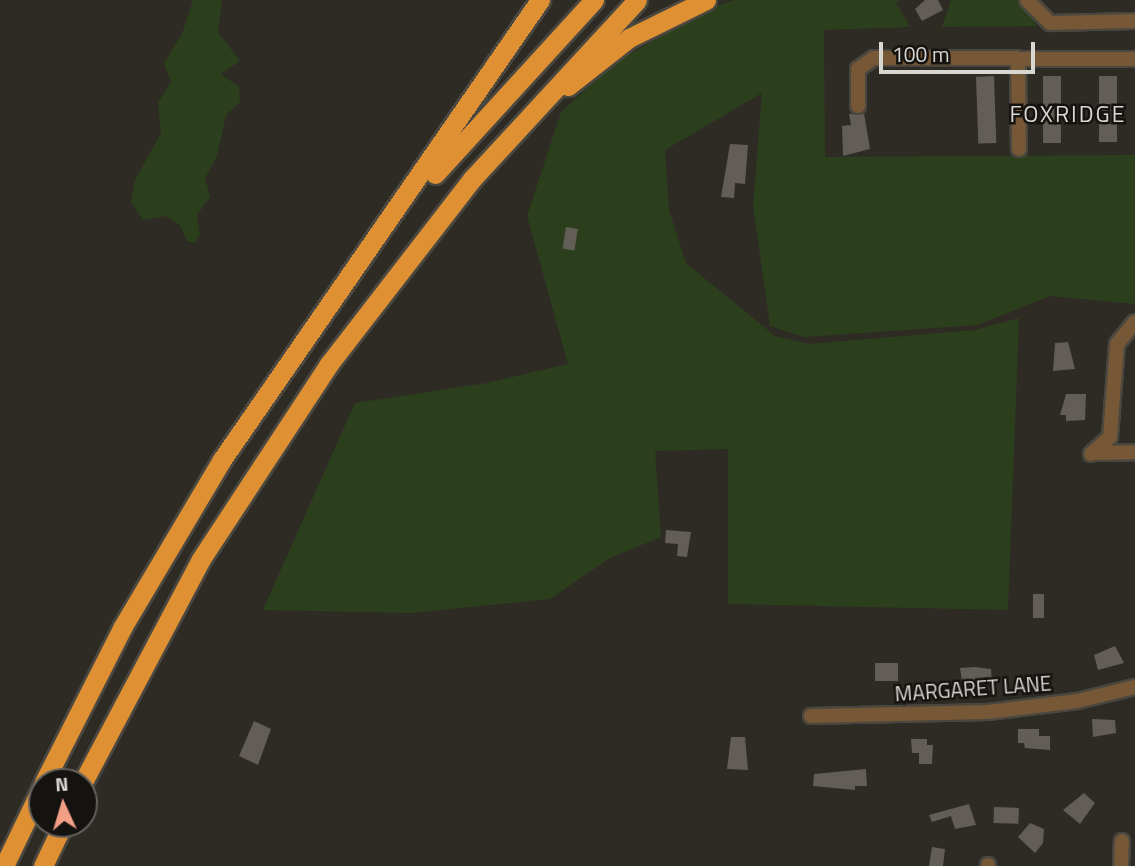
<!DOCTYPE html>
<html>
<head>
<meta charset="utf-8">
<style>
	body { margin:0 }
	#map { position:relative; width:1135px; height:866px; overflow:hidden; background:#2e2b24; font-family:"Titillium Web",sans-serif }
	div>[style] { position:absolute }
	.green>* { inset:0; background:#2c3f1d }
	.building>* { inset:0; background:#625d56; transform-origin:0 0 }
	.roads { filter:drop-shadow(2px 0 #494740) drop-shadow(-2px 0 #494740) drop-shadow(0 2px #494740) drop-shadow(0 -2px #494740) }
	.minor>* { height:14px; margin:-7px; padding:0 7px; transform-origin:7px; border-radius:7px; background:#765736 }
	.highway>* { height:19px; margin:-9.5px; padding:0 9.5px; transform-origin:9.5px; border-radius:9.5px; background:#de9032 }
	span { translate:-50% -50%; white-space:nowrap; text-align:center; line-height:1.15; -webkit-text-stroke:5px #151310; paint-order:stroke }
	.street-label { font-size:21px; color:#d9d7d2 }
	.neighbourhood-label { font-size:23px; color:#d9d7d2; letter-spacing:2px }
	.north { position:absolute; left:28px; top:768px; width:70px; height:70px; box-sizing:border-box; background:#151310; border:2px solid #63615e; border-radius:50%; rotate:356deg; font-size:19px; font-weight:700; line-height:28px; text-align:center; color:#d9d7d2 }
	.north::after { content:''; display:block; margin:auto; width:24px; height:32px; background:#f39f85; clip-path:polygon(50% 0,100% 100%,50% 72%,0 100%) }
	.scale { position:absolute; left:879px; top:42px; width:156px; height:32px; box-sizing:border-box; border:4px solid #d9d7d2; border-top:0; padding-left:9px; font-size:21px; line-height:24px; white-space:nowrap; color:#d9d7d2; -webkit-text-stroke:5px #151310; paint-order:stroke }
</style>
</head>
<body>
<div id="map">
	<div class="green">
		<i style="clip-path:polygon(193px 0,222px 0,218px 32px,240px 61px,221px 74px,239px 87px,240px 102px,226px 115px,217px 156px,205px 178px,210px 197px,197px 215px,200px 234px,195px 243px,187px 241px,180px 225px,166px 216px,143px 220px,131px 202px,135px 180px,161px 133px,158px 103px,171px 82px,164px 63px,182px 34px)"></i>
		<i style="clip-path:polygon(734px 0,902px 0,896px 2px,910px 27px,824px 30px,825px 157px,1135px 155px,1135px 304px,1050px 296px,977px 325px,804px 337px,770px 326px,753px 206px,762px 93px,665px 150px,669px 210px,686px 263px,775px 336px,809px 344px,975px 330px,1019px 318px,1008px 610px,728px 604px,728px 449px,655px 451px,661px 537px,610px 558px,550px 599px,411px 613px,263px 610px,355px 403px,487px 383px,568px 364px,527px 216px,561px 112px,617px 61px,714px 7px)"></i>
		<i style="clip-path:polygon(951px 0,1020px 0,1037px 26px,942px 27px)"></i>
	</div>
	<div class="building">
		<i style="clip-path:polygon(925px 0,938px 0,943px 10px,922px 21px,915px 9px)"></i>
		<i style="left:994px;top:76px;width:67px;height:18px;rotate:88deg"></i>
		<i style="left:1043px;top:76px;width:18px;height:67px"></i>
		<i style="left:1099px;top:76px;width:18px;height:66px"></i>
		<i style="clip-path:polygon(864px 113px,870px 149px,843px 156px,842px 126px,851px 125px,849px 114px)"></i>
		<i style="clip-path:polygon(730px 144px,748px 145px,745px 184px,735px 183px,734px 198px,721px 197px)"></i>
		<i style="left:566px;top:227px;width:12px;height:22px;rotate:9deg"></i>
		<i style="clip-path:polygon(1068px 342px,1075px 369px,1053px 371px,1055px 343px)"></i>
		<i style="clip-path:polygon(1066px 394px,1086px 394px,1085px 420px,1066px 421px,1066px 415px,1060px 415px)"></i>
		<i style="clip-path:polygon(666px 530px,691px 532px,687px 557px,677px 556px,678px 544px,665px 543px)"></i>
		<i style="left:1033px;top:594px;width:11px;height:24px"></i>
		<i style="clip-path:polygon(1115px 646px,1124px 663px,1098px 670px,1094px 655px)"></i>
		<i style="left:875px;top:663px;width:23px;height:18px"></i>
		<i style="clip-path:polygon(974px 667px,991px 669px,992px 682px,969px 687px,968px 680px,962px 681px,960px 668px)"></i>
		<i style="clip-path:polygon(1092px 719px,1115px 720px,1116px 733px,1093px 737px)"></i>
		<i style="clip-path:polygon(254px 721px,271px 729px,258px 765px,239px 756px)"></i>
		<i style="clip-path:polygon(1018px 729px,1039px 729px,1039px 736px,1050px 736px,1050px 750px,1025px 748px,1024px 743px,1018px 743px)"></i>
		<i style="clip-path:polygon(731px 737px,745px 737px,748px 770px,727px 769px)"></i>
		<i style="clip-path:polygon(911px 739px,927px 739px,927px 745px,933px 745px,932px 764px,919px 764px,919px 753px,912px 753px)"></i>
		<i style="clip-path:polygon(866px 769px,867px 786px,855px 786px,855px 790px,813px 786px,814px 774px)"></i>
		<i style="clip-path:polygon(1084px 793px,1095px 803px,1080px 824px,1063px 810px)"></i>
		<i style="clip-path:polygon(969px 804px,976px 825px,955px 829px,951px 816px,932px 822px,929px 815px)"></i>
		<i style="left:994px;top:807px;width:25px;height:16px;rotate:2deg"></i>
		<i style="clip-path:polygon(1030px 823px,1044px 829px,1043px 843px,1035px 853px,1018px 837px)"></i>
		<i style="clip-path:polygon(932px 847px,945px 849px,943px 866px,929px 866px)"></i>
	</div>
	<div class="roads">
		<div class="minor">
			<i style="left:1027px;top:0;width:33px;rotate:45deg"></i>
			<i style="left:1050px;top:23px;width:85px;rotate:-1.3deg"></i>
			<i style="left:1018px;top:59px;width:90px;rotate:89.4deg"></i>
			<i style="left:858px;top:106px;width:37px;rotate:-90deg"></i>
			<i style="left:858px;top:69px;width:19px;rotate:-35deg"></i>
			<i style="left:874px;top:58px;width:261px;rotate:0.2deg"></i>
			<i style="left:1096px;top:453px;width:39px;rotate:-1deg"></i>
			<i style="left:1091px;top:454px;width:25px;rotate:-42deg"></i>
			<i style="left:1110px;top:437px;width:93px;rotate:-85.7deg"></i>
			<i style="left:1117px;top:344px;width:28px;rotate:-51deg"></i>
			<i style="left:811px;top:716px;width:177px;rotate:-1.3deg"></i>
			<i style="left:988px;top:712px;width:90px;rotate:-7deg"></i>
			<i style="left:1077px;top:701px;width:60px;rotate:-13.6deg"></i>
			<i style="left:988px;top:866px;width:1px;rotate:-90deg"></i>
			<i style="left:1121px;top:866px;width:25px;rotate:-88deg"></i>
		</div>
		<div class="highway">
			<i style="left:568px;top:86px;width:78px;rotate:-38.2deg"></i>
			<i style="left:629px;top:38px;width:86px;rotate:-26.3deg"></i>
			<i style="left:435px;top:174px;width:236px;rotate:-47.6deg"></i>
			<i style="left:44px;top:782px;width:173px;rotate:-63.1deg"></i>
			<i style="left:122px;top:628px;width:194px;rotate:-59.3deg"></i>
			<i style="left:221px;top:461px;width:561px;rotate:-55.32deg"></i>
			<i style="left:83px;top:782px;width:252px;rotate:-62.1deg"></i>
			<i style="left:201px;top:559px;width:233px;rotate:-56.7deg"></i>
			<i style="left:329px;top:364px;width:234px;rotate:-52.3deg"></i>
			<i style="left:472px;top:179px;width:243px;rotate:-47.3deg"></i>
			<i style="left:4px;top:866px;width:88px;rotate:-64.3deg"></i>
			<i style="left:43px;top:866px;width:47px;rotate:-64.5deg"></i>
		</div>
	</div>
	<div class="street-label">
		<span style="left:973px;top:688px;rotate:-4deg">MARGARET LANE</span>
	</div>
	<div class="neighbourhood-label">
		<span style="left:1068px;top:114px">FOXRIDGE</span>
	</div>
	<div class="north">N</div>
	<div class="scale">100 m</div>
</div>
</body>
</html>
